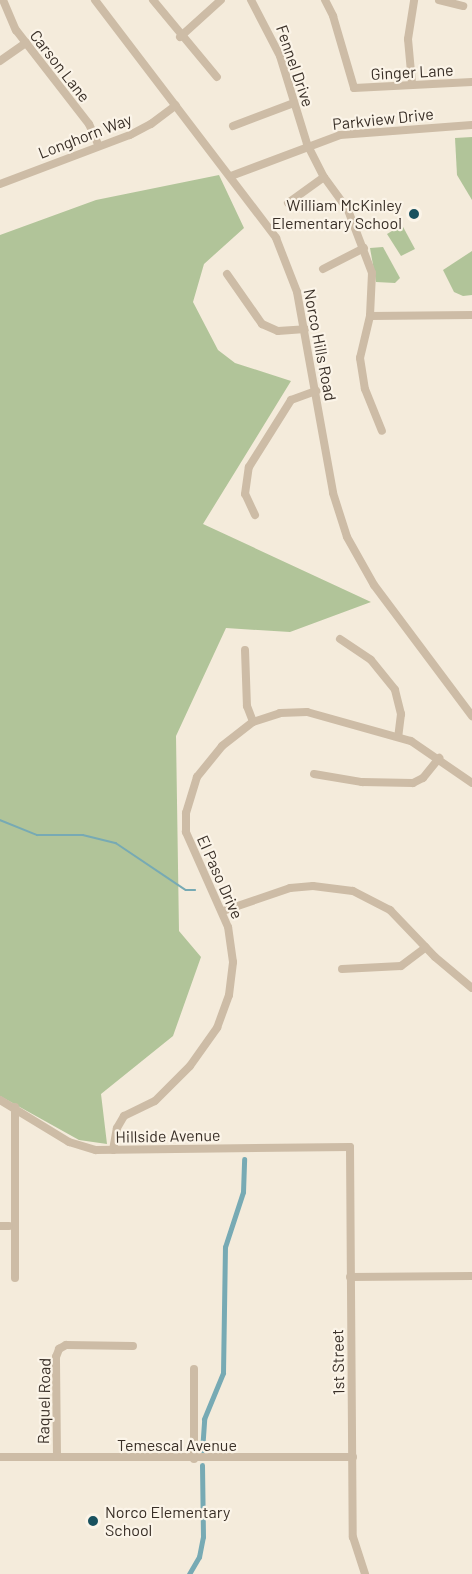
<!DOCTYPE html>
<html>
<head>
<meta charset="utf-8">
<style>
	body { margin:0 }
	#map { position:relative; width:472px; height:1574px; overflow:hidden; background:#f4ebdb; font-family:Barlow,sans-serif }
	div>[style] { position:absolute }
	.green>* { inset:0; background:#b1c499 }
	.stream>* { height:1.5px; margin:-0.75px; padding:0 0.75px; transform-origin:0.75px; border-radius:0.75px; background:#77aab4 }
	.canal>* { height:5px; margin:-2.5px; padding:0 2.5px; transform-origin:2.5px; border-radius:2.5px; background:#77aab4 }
	.minor>* { height:8px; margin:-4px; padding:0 4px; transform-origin:4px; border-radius:4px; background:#cdbca6 }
	.dots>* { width:16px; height:16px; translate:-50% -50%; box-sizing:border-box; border:3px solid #fbf4e8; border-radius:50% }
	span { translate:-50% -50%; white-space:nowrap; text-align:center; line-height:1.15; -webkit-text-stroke:4.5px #fbf4e8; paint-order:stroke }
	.street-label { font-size:16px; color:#392f27 }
	.poi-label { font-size:16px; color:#392f27 }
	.right { translate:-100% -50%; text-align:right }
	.left { translate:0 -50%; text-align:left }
</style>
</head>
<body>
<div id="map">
	<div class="green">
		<i style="clip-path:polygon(472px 137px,472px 200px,457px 175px,455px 138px)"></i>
		<i style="clip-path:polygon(219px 175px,244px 228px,204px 264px,193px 302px,218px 350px,235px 363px,291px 381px,203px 524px,371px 602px,290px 632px,226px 628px,176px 736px,179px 931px,201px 957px,173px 1036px,101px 1094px,107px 1144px,79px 1140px,0 1096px,0 235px,96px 200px)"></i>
		<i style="clip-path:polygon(402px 225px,415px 249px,401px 256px,387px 234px)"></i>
		<i style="clip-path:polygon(383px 247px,400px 278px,395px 283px,376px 282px,370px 248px)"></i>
		<i style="clip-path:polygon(472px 251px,472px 295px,463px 296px,454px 292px,443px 270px)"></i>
	</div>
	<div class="stream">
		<i style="left:0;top:820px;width:40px;rotate:22deg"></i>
		<i style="left:37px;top:835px;width:46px"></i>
		<i style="left:83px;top:835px;width:34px;rotate:14deg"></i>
		<i style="left:116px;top:843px;width:84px;rotate:33.9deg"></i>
		<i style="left:186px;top:890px;width:9px"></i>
	</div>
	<div class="canal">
		<i style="left:202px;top:1451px;width:32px;rotate:-86deg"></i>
		<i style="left:204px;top:1419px;width:50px;rotate:-67.6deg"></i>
		<i style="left:223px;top:1373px;width:126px;rotate:-89.1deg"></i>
		<i style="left:225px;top:1247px;width:58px;rotate:-71.9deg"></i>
		<i style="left:243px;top:1192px;width:33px;rotate:-88deg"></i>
		<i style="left:189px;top:1574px;width:20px;rotate:-60deg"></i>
		<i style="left:199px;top:1557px;width:20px;rotate:-79deg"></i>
		<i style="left:203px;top:1537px;width:72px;rotate:-90.8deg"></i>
	</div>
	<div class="minor">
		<i style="left:3px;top:0;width:33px;rotate:67deg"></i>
		<i style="left:16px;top:30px;width:119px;rotate:52.2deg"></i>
		<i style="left:89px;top:124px;width:24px;rotate:66deg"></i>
		<i style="left:95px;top:0;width:299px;rotate:52.7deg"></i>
		<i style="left:276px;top:238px;width:58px;rotate:68.7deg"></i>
		<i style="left:297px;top:292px;width:204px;rotate:79.8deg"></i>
		<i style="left:333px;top:493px;width:46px;rotate:72.3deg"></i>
		<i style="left:347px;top:537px;width:55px;rotate:60.6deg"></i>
		<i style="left:374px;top:585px;width:164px;rotate:53.2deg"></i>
		<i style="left:153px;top:0;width:100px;rotate:50.3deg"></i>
		<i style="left:251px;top:0;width:63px;rotate:62.6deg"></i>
		<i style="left:280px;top:56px;width:92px;rotate:72.9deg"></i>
		<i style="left:307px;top:144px;width:37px;rotate:63deg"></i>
		<i style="left:324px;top:177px;width:41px;rotate:54deg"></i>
		<i style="left:348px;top:210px;width:67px;rotate:69.1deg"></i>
		<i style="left:372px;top:273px;width:43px;rotate:92.7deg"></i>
		<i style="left:370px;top:316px;width:43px;rotate:103.4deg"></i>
		<i style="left:360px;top:358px;width:31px;rotate:81deg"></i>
		<i style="left:365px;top:389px;width:45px;rotate:68deg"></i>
		<i style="left:325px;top:0;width:18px;rotate:63deg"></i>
		<i style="left:333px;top:16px;width:75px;rotate:73.7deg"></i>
		<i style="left:354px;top:88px;width:118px;rotate:-2.9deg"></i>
		<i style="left:439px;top:0;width:25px;rotate:14deg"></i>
		<i style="left:180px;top:37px;width:55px;rotate:-42.1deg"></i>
		<i style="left:0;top:61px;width:32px;rotate:-35deg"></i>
		<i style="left:412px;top:83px;width:44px;rotate:-95.2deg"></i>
		<i style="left:408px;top:39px;width:39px;rotate:-81deg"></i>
		<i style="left:233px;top:126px;width:65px;rotate:-20.7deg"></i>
		<i style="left:231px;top:176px;width:116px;rotate:-20.6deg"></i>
		<i style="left:340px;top:135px;width:132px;rotate:-4.3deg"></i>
		<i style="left:0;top:184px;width:139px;rotate:-20.7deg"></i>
		<i style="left:130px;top:135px;width:24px;rotate:-28deg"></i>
		<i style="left:151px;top:124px;width:31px;rotate:-37deg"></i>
		<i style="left:288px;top:203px;width:44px;rotate:-35.8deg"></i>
		<i style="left:323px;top:269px;width:46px;rotate:-27.1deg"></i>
		<i style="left:227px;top:274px;width:61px;rotate:55deg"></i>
		<i style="left:262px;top:324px;width:17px;rotate:24deg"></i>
		<i style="left:278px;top:331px;width:27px;rotate:-4deg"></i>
		<i style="left:370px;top:316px;width:102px;rotate:-0.6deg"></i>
		<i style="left:255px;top:515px;width:23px;rotate:-115deg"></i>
		<i style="left:245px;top:494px;width:27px;rotate:-82deg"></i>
		<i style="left:249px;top:467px;width:79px;rotate:-57.9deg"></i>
		<i style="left:291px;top:400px;width:27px;rotate:-20deg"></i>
		<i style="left:340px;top:639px;width:37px;rotate:34deg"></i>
		<i style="left:371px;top:660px;width:38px;rotate:51deg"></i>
		<i style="left:395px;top:690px;width:25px;rotate:76deg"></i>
		<i style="left:401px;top:714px;width:23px;rotate:97deg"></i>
		<i style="left:245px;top:650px;width:56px;rotate:88deg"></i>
		<i style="left:247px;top:706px;width:17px;rotate:69deg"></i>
		<i style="left:314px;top:774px;width:49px;rotate:9.5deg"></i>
		<i style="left:362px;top:782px;width:51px;rotate:1.1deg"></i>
		<i style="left:413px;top:783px;width:11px;rotate:-27deg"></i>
		<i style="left:423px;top:778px;width:26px;rotate:-51deg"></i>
		<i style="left:223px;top:911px;width:71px;rotate:-18.9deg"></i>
		<i style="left:290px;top:888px;width:23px;rotate:-5deg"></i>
		<i style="left:313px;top:886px;width:40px;rotate:7.1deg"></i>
		<i style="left:353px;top:891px;width:42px;rotate:27.2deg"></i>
		<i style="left:390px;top:910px;width:65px;rotate:46.2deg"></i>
		<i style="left:435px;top:957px;width:48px;rotate:40deg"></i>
		<i style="left:342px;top:969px;width:59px;rotate:-2.9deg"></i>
		<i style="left:401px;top:966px;width:31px;rotate:-37deg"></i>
		<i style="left:0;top:1100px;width:81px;rotate:31.3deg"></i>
		<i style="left:69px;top:1142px;width:28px;rotate:17deg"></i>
		<i style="left:96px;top:1150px;width:254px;rotate:-0.7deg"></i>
		<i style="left:350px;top:1147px;width:390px;rotate:89.6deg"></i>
		<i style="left:353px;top:1537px;width:39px;rotate:72deg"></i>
		<i style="left:15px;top:1107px;width:171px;rotate:90deg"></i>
		<i style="left:113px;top:1150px;width:22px;rotate:-80deg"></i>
		<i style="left:117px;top:1128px;width:14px;rotate:-60deg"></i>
		<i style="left:124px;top:1116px;width:34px;rotate:-26deg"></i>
		<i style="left:155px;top:1101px;width:49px;rotate:-45deg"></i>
		<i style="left:190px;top:1066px;width:47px;rotate:-54.6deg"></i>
		<i style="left:217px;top:1028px;width:35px;rotate:-70deg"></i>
		<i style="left:229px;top:995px;width:33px;rotate:-83deg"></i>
		<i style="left:233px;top:962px;width:35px;rotate:-98deg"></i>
		<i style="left:228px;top:927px;width:104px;rotate:-113.9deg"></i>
		<i style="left:186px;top:832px;width:19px;rotate:-90deg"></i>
		<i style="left:186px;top:813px;width:38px;rotate:-73deg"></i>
		<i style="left:197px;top:777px;width:40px;rotate:-51deg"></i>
		<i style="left:222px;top:746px;width:39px;rotate:-38deg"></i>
		<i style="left:253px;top:722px;width:28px;rotate:-18deg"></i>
		<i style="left:280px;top:713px;width:27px;rotate:-2deg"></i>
		<i style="left:307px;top:712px;width:108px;rotate:15.6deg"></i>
		<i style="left:411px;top:741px;width:74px;rotate:34.5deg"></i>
		<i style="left:0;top:1226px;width:9px"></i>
		<i style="left:350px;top:1277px;width:122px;rotate:-0.5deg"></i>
		<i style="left:0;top:1457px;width:353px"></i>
		<i style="left:57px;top:1457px;width:100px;rotate:-90.6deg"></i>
		<i style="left:56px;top:1357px;width:9px;rotate:-69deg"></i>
		<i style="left:59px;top:1349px;width:8px;rotate:-30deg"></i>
		<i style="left:66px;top:1345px;width:67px;rotate:0.9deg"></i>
		<i style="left:194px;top:1459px;width:90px;rotate:-90deg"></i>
	</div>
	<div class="dots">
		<i style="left:414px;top:214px;background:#19515e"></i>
		<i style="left:93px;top:1521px;background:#19515e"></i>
	</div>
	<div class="street-label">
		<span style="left:60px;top:66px;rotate:52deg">Carson Lane</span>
		<span style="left:295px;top:66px;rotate:71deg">Fennel Drive</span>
		<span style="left:412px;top:72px;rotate:-3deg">Ginger Lane</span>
		<span style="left:383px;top:119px;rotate:-6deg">Parkview Drive</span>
		<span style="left:85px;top:136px;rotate:-21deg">Longhorn Way</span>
		<span style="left:320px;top:345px;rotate:79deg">Norco Hills Road</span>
		<span style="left:220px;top:877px;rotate:66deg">El Paso Drive</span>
		<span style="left:168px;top:1136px;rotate:-1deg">Hillside Avenue</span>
		<span style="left:338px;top:1362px;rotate:-91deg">1st Street</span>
		<span style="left:44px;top:1401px;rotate:-89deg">Raquel Road</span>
		<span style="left:177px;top:1445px">Temescal Avenue</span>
	</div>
	<div class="poi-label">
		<span class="right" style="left:402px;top:214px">William McKinley<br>Elementary School</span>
		<span class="left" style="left:105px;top:1521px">Norco Elementary<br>School</span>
	</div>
</div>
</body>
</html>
